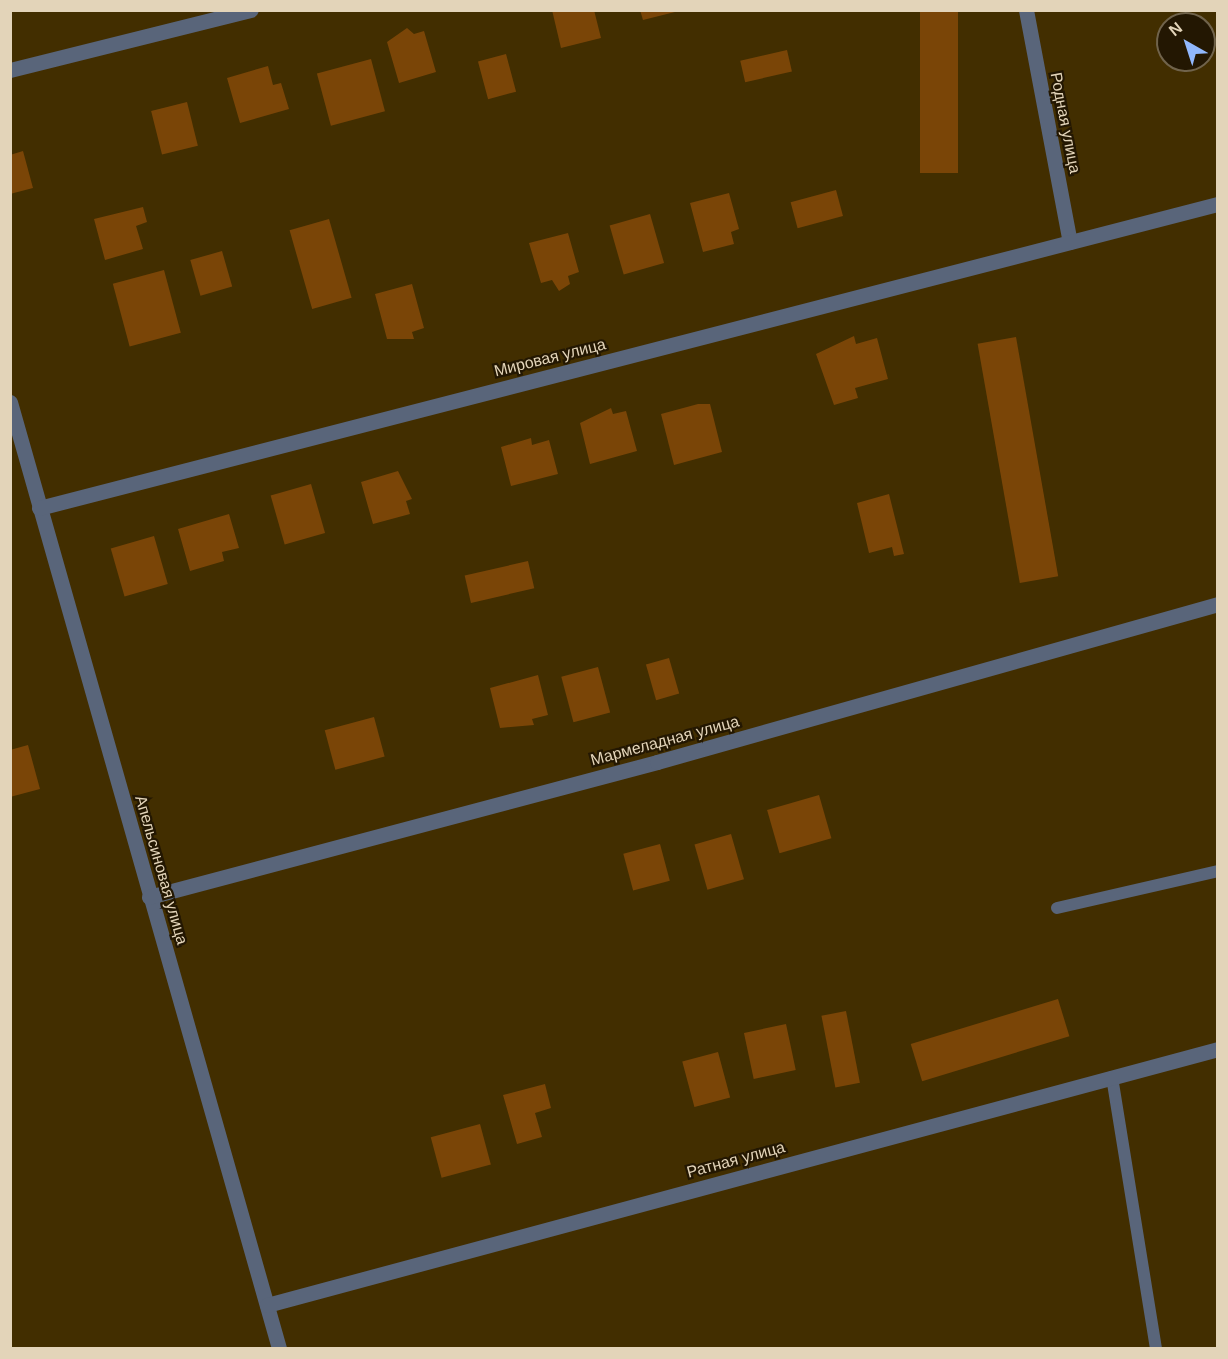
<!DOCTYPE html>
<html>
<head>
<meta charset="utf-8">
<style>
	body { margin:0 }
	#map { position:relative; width:1228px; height:1359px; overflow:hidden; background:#422e00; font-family:Arial,sans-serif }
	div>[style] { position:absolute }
	.building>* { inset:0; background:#7a4507; transform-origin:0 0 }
	.service>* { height:12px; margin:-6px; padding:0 6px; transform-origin:6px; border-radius:6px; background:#59657a }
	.minor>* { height:15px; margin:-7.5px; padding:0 7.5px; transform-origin:7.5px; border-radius:7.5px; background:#59657a }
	span { translate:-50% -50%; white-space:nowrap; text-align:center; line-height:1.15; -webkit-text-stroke:4.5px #231702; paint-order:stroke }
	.street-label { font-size:16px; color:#e3d4b9 }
	.frame { position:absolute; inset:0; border:12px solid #e3d4b9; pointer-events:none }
	.north { position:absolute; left:1156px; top:12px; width:60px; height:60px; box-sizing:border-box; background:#231702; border:2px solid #70634b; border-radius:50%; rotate:321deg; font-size:16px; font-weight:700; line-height:24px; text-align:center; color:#e3d4b9 }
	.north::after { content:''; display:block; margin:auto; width:21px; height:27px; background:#91b8fd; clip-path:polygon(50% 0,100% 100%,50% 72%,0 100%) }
</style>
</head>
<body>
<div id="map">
	<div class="building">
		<i style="clip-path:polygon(552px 10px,594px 10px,601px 38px,561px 48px)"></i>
		<i style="clip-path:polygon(640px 10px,679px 10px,679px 11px,643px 20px)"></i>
		<i style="left:920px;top:10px;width:38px;height:163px"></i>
		<i style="clip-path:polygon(407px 28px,414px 34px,424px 31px,436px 72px,399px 83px,387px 42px)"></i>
		<i style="left:787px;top:50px;width:22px;height:48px;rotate:77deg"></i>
		<i style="left:506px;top:54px;width:39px;height:29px;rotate:75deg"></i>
		<i style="left:371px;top:59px;width:54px;height:56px;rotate:75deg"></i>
		<i style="clip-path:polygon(268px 66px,273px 85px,281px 83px,289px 109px,240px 123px,227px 78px)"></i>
		<i style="left:187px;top:102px;width:45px;height:37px;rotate:76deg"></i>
		<i style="clip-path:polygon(23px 151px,33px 188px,10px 194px,10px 155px)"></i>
		<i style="left:836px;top:190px;width:27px;height:47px;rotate:75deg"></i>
		<i style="clip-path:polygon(729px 193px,739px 229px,731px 232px,734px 244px,703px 252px,690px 203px)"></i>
		<i style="clip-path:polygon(143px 207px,147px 222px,136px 226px,143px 249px,105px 260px,94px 219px)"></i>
		<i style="left:650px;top:214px;width:51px;height:42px;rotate:74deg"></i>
		<i style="left:329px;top:219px;width:82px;height:41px;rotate:74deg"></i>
		<i style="clip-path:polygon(568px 233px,579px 272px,568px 276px,570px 284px,559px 291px,552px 280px,541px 283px,529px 243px)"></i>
		<i style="left:222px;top:251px;width:37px;height:33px;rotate:74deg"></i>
		<i style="left:164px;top:270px;width:65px;height:53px;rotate:75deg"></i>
		<i style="clip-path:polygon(412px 284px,424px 328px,412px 332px,414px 339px,387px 339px,375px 294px)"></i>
		<i style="clip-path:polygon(854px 336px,856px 344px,877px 338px,888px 379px,855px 388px,858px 398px,834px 405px,816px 354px)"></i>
		<i style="left:1016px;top:337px;width:243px;height:39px;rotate:80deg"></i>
		<i style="clip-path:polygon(698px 404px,710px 404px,722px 452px,674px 465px,661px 414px)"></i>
		<i style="clip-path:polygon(611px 408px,613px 414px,626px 411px,637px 451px,590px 464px,580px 423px)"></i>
		<i style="clip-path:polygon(531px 438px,532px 445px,549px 440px,558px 474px,511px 486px,501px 447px)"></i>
		<i style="clip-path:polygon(398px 471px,412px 499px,406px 501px,410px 514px,373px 524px,361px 482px)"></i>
		<i style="left:311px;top:484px;width:51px;height:42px;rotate:74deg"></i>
		<i style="clip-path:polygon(889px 494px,904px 554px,894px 556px,892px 547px,869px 553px,857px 503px)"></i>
		<i style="clip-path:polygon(229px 514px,239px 548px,222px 552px,224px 561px,190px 571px,178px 529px)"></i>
		<i style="left:154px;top:536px;width:50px;height:45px;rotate:74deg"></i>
		<i style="left:528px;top:561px;width:28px;height:65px;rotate:77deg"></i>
		<i style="left:669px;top:658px;width:37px;height:24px;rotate:74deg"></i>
		<i style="left:598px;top:667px;width:47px;height:38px;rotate:75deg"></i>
		<i style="clip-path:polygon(538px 675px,548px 715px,532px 719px,534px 725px,500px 728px,490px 688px)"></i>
		<i style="left:374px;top:717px;width:41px;height:51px;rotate:75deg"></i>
		<i style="clip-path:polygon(28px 745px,40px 789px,10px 797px,10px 750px)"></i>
		<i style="left:819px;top:795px;width:45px;height:54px;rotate:74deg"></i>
		<i style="left:731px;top:834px;width:47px;height:38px;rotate:74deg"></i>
		<i style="left:660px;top:844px;width:38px;height:38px;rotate:75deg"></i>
		<i style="left:1058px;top:999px;width:39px;height:154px;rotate:73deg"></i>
		<i style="left:846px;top:1011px;width:73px;height:25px;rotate:79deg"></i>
		<i style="left:786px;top:1024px;width:47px;height:43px;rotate:78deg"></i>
		<i style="left:718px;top:1052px;width:47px;height:37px;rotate:75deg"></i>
		<i style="clip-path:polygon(545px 1084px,551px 1108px,535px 1113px,542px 1137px,517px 1144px,503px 1095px)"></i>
		<i style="left:480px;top:1124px;width:42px;height:51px;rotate:75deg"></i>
	</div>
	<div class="service">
		<i style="left:1057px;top:908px;width:165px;rotate:-12.9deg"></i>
		<i style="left:1112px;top:1077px;width:275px;rotate:80.8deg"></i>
	</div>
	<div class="minor">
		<i style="left:1026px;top:10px;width:236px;rotate:79.3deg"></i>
		<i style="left:10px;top:70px;width:248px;rotate:-14deg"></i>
		<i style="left:10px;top:402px;width:984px;rotate:74.13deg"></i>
		<i style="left:39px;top:508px;width:1218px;rotate:-14.46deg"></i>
		<i style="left:149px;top:897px;width:526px;rotate:-14.88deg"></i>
		<i style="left:657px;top:762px;width:583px;rotate:-15.73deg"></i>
		<i style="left:267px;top:1305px;width:985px;rotate:-15.07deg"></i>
	</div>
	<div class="street-label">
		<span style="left:1065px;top:123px;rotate:79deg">Родная улица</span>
		<span style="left:550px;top:358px;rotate:-14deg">Мировая улица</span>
		<span style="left:665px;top:741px;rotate:-15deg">Мармеладная улица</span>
		<span style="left:161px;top:870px;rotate:74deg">Апельсиновая улица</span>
		<span style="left:736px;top:1160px;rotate:-15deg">Ратная улица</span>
	</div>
	<div class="frame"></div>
	<div class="north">N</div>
</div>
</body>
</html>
